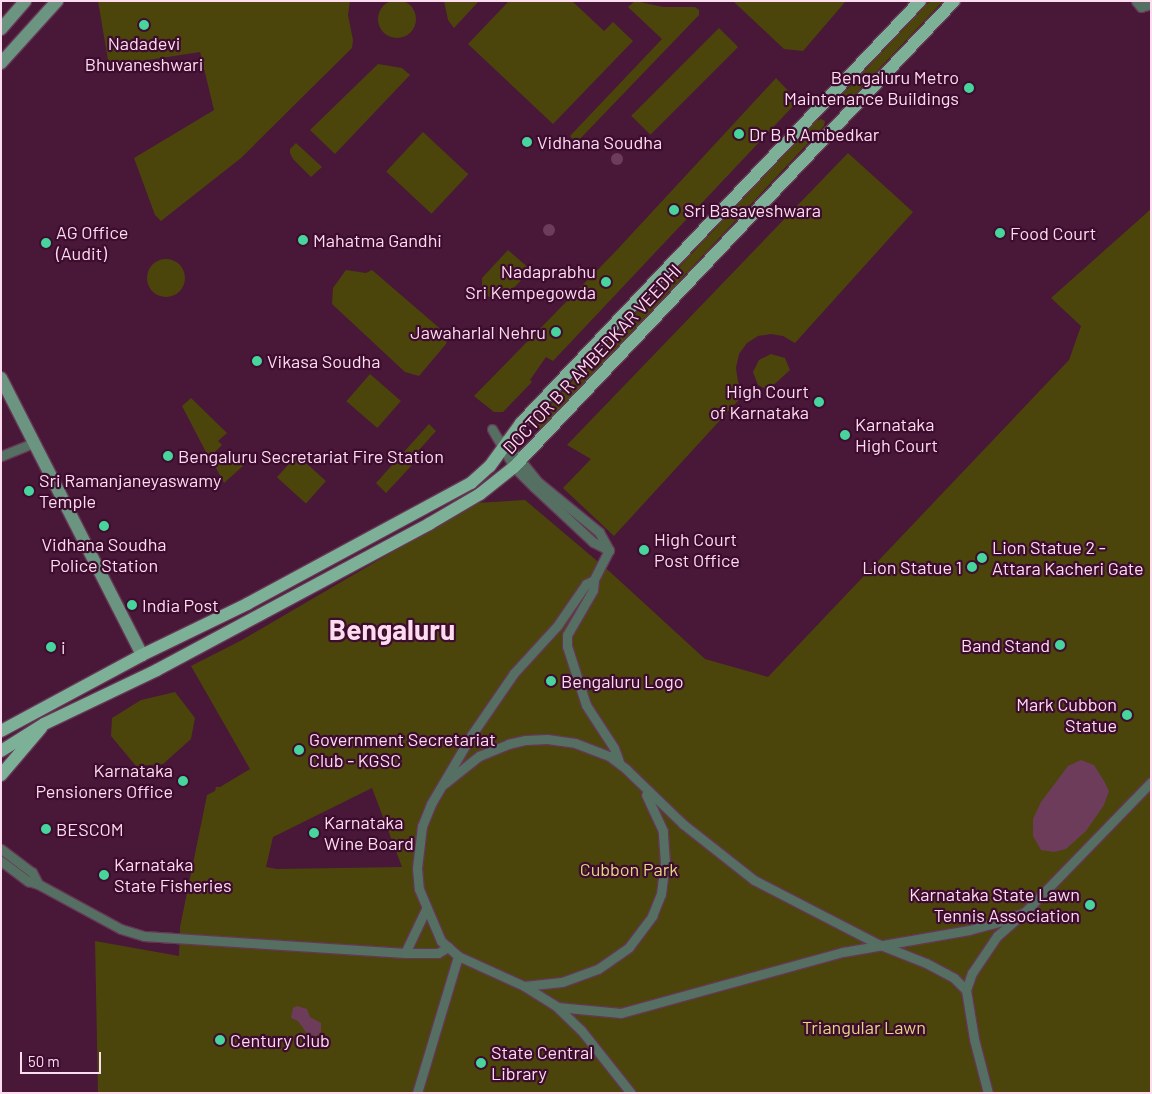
<!DOCTYPE html>
<html>
<head>
<meta charset="utf-8">
<style>
	body { margin:0 }
	#map { position:relative; width:1152px; height:1094px; overflow:hidden; background:#491738; font-family:Barlow,sans-serif }
	div>[style] { position:absolute }
	.green>* { inset:0; background:#4b450c; transform-origin:0 0 }
	.round { border-radius:50% }
	.water>* { inset:0; background:#6d3c5a }
	.roads { filter:drop-shadow(1px 0 #663755) drop-shadow(-1px 0 #663755) drop-shadow(0 1px #663755) drop-shadow(0 -1px #663755) }
	.street>* { height:9px; margin:-4.5px; padding:0 4.5px; transform-origin:4.5px; border-radius:4.5px; background:#566f63 }
	.secondary>* { height:12px; margin:-6px; padding:0 6px; transform-origin:6px; border-radius:6px; background:#6b9581 }
	.primary>* { height:12px; margin:-6px; padding:0 6px; transform-origin:6px; border-radius:6px; background:#7cb197 }
	.dots>* { width:14px; height:14px; translate:-50% -50%; box-sizing:border-box; border:2px solid #3d0c2e; border-radius:50% }
	span { translate:-50% -50%; white-space:nowrap; text-align:center; line-height:1.15; -webkit-text-stroke:4.5px #3d0c2e; paint-order:stroke }
	.poi-label { font-size:18px; color:#fddcef }
	.right { translate:-100% -50%; text-align:right }
	.left { translate:0 -50%; text-align:left }
	.street-label { font-size:18px; color:#fddcef }
	.park-label { font-size:18px; color:#e1d880 }
	.town-label { font-size:28px; color:#fddcef; font-weight:700 }
	.frame { position:absolute; inset:0; border:2px solid #fddcef; pointer-events:none }
	.scale { position:absolute; left:20px; top:1052px; width:81px; height:22px; box-sizing:border-box; border:2px solid #fddcef; border-top:0; padding-left:6px; font-size:15px; line-height:18px; white-space:nowrap; color:#fddcef; -webkit-text-stroke:4px #3d0c2e; paint-order:stroke }
</style>
</head>
<body>
<div id="map">
	<div class="green">
		<i class="round" style="left:378px;top:0;width:38px;height:38px"></i>
		<i style="clip-path:polygon(98px 1px,350px 1px,348px 15px,353px 40px,352px 48px,241px 158px,161px 221px,155px 215px,134px 158px,214px 110px,200px 52px,109px 66px)"></i>
		<i style="clip-path:polygon(444px 1px,479px 1px,454px 28px,448px 20px)"></i>
		<i style="clip-path:polygon(509px 1px,572px 1px,604px 31px,613px 22px,633px 41px,553px 124px,468px 44px)"></i>
		<i style="clip-path:polygon(635px 1px,663px 7px,695px 7px,699px 10px,699px 15px,576px 143px,570px 136px,662px 39px,628px 7px)"></i>
		<i style="clip-path:polygon(846px 1px,803px 51px,784px 49px,734px 2px)"></i>
		<i style="clip-path:polygon(930px 1px,943px 1px,844px 106px,837px 107px,835px 102px,838px 99px)"></i>
		<i style="left:719px;top:28px;width:27px;height:124px;rotate:45deg"></i>
		<i style="clip-path:polygon(378px 64px,402px 68px,410px 75px,335px 154px,310px 130px)"></i>
		<i style="clip-path:polygon(776px 78px,796px 99px,796px 103px,553px 361px,546px 357px,530px 380px,532px 382px,503px 412px,494px 412px,474px 396px,615px 252px)"></i>
		<i style="clip-path:polygon(821px 119px,825px 121px,824px 126px,550px 419px,541px 428px,534px 429px,534px 422px,816px 121px)"></i>
		<i style="left:423px;top:132px;width:62px;height:54px;rotate:43deg"></i>
		<i style="clip-path:polygon(296px 143px,322px 167px,311px 177px,293px 159px,290px 153px,290px 149px)"></i>
		<i style="clip-path:polygon(848px 153px,913px 212px,795px 343px,783px 336px,771px 334px,758px 336px,747px 343px,739px 354px,736px 368px,738px 382px,745px 393px,614px 536px,563px 488px,591px 459px,567px 445px)"></i>
		<i style="clip-path:polygon(evenodd,1151px 209px,1151px 1093px,98px 1093px,95px 941px,179px 956px,180px 927px,207px 795px,215px 791px,216px 787px,220px 787px,250px 769px,191px 666px,242px 640px,476px 503px,525px 500px,609px 571px,705px 659px,768px 677px,1069px 360px,1081px 326px,1051px 298px,1151px 209px,372px 788px,402px 867px,277px 869px,266px 867px,273px 837px,372px 788px)"></i>
		<i style="clip-path:polygon(508px 250px,531px 270px,506px 296px,493px 299px,486px 295px,482px 286px,482px 278px)"></i>
		<i class="round" style="left:147px;top:259px;width:38px;height:38px"></i>
		<i style="clip-path:polygon(346px 270px,366px 273px,372px 270px,444px 332px,448px 338px,446px 344px,419px 376px,405px 372px,332px 304px,333px 288px)"></i>
		<i style="clip-path:polygon(771px 354px,785px 358px,790px 370px,768px 390px,758px 385px,753px 372px,759px 360px)"></i>
		<i style="left:370px;top:374px;width:41px;height:36px;rotate:41deg"></i>
		<i style="clip-path:polygon(191px 398px,227px 433px,218px 441px,222px 445px,212px 455px,207px 454px,182px 406px)"></i>
		<i style="clip-path:polygon(429px 424px,436px 431px,410px 460px,413px 464px,386px 493px,376px 483px)"></i>
		<i style="clip-path:polygon(229px 452px,243px 466px,224px 483px,215px 466px)"></i>
		<i style="left:297px;top:455px;width:39px;height:30px;rotate:42deg"></i>
		<i style="clip-path:polygon(175px 692px,195px 718px,191px 739px,163px 764px,136px 766px,111px 736px,112px 718px,141px 700px)"></i>
	</div>
	<div class="water">
		<i class="round" style="left:611px;top:153px;width:12px;height:12px"></i>
		<i class="round" style="left:543px;top:224px;width:12px;height:12px"></i>
		<i style="clip-path:polygon(1081px 760px,1094px 765px,1104px 781px,1109px 791px,1104px 805px,1086px 831px,1066px 849px,1054px 852px,1041px 850px,1033px 836px,1033px 819px,1041px 802px,1068px 766px)"></i>
		<i style="clip-path:polygon(297px 1006px,307px 1009px,310px 1017px,321px 1023px,321px 1032px,317px 1036px,308px 1035px,298px 1021px,291px 1018px,293px 1008px)"></i>
	</div>
	<div class="roads">
		<div class="street">
			<i style="left:1136px;top:1px;width:8px;rotate:50deg"></i>
			<i style="left:1141px;top:7px;width:10px;rotate:-17deg"></i>
			<i style="left:492px;top:429px;width:44px;rotate:59.9deg"></i>
			<i style="left:514px;top:467px;width:28px;rotate:45deg"></i>
			<i style="left:534px;top:487px;width:81px;rotate:43deg"></i>
			<i style="left:593px;top:542px;width:18px;rotate:27deg"></i>
			<i style="left:504px;top:440px;width:54px;rotate:51deg"></i>
			<i style="left:538px;top:482px;width:79px;rotate:39.3deg"></i>
			<i style="left:599px;top:532px;width:21px;rotate:61deg"></i>
			<i style="left:1px;top:456px;width:35px;rotate:-22deg"></i>
			<i style="left:609px;top:550px;width:34px;rotate:117deg"></i>
			<i style="left:594px;top:580px;width:10px;rotate:96deg"></i>
			<i style="left:593px;top:590px;width:52px;rotate:120deg"></i>
			<i style="left:567px;top:635px;width:11px;rotate:90deg"></i>
			<i style="left:567px;top:646px;width:62px;rotate:72.1deg"></i>
			<i style="left:586px;top:705px;width:51px;rotate:56.9deg"></i>
			<i style="left:614px;top:748px;width:15px;rotate:70deg"></i>
			<i style="left:594px;top:580px;width:9px;rotate:153deg"></i>
			<i style="left:586px;top:584px;width:51px;rotate:124.6deg"></i>
			<i style="left:557px;top:626px;width:64px;rotate:132.5deg"></i>
			<i style="left:514px;top:673px;width:74px;rotate:124.5deg"></i>
			<i style="left:472px;top:734px;width:81px;rotate:120.4deg"></i>
			<i style="left:431px;top:804px;width:24px;rotate:112deg"></i>
			<i style="left:422px;top:826px;width:42px;rotate:96.8deg"></i>
			<i style="left:417px;top:868px;width:21px;rotate:85deg"></i>
			<i style="left:419px;top:889px;width:56px;rotate:67.1deg"></i>
			<i style="left:441px;top:941px;width:23px;rotate:41deg"></i>
			<i style="left:458px;top:956px;width:72px;rotate:24.4deg"></i>
			<i style="left:524px;top:986px;width:39px;rotate:32deg"></i>
			<i style="left:557px;top:1007px;width:33px;rotate:44deg"></i>
			<i style="left:581px;top:1030px;width:80px;rotate:51.6deg"></i>
			<i style="left:444px;top:784px;width:45px;rotate:-38.7deg"></i>
			<i style="left:479px;top:756px;width:31px;rotate:-22deg"></i>
			<i style="left:508px;top:744px;width:18px;rotate:-13deg"></i>
			<i style="left:526px;top:740px;width:21px;rotate:-3deg"></i>
			<i style="left:547px;top:739px;width:28px;rotate:8deg"></i>
			<i style="left:575px;top:743px;width:36px;rotate:21deg"></i>
			<i style="left:609px;top:756px;width:21px;rotate:37deg"></i>
			<i style="left:626px;top:769px;width:79px;rotate:44deg"></i>
			<i style="left:683px;top:824px;width:90px;rotate:38.3deg"></i>
			<i style="left:754px;top:880px;width:140px;rotate:27.3deg"></i>
			<i style="left:878px;top:944px;width:52px;rotate:21.6deg"></i>
			<i style="left:926px;top:963px;width:32px;rotate:28deg"></i>
			<i style="left:954px;top:978px;width:17px;rotate:45deg"></i>
			<i style="left:966px;top:990px;width:50px;rotate:80.7deg"></i>
			<i style="left:974px;top:1039px;width:56px;rotate:75.5deg"></i>
			<i style="left:1px;top:849px;width:39px;rotate:37deg"></i>
			<i style="left:32px;top:872px;width:13px;rotate:63deg"></i>
			<i style="left:1px;top:861px;width:34px;rotate:37deg"></i>
			<i style="left:28px;top:881px;width:10px;rotate:17deg"></i>
			<i style="left:38px;top:884px;width:94px;rotate:28.5deg"></i>
			<i style="left:121px;top:929px;width:24px;rotate:17deg"></i>
			<i style="left:144px;top:936px;width:262px;rotate:3.7deg"></i>
			<i style="left:405px;top:953px;width:33px"></i>
			<i style="left:438px;top:953px;width:12px;rotate:-31deg"></i>
			<i style="left:405px;top:953px;width:49px;rotate:-64.5deg"></i>
			<i style="left:524px;top:986px;width:38px;rotate:-6deg"></i>
			<i style="left:562px;top:982px;width:38px;rotate:-20deg"></i>
			<i style="left:598px;top:969px;width:38px;rotate:-35deg"></i>
			<i style="left:629px;top:947px;width:39px;rotate:-53deg"></i>
			<i style="left:652px;top:916px;width:24px;rotate:-68deg"></i>
			<i style="left:661px;top:894px;width:31px;rotate:-83deg"></i>
			<i style="left:665px;top:863px;width:32px;rotate:-94deg"></i>
			<i style="left:663px;top:831px;width:40px;rotate:-115deg"></i>
			<i style="left:966px;top:990px;width:18px;rotate:-71deg"></i>
			<i style="left:972px;top:973px;width:45px;rotate:-56deg"></i>
			<i style="left:997px;top:936px;width:37px;rotate:-41deg"></i>
			<i style="left:1025px;top:912px;width:181px;rotate:-45.9deg"></i>
			<i style="left:557px;top:1007px;width:64px;rotate:5.4deg"></i>
			<i style="left:621px;top:1013px;width:230px;rotate:-15.4deg"></i>
			<i style="left:843px;top:952px;width:128px;rotate:-9.9deg"></i>
			<i style="left:969px;top:930px;width:38px;rotate:-15deg"></i>
			<i style="left:1006px;top:920px;width:21px;rotate:-23deg"></i>
			<i style="left:417px;top:1093px;width:143px;rotate:-73.3deg"></i>
		</div>
		<div class="secondary">
			<i style="left:1px;top:29px;width:37px;rotate:-49deg"></i>
			<i style="left:1px;top:63px;width:84px;rotate:-47.9deg"></i>
			<i style="left:1px;top:378px;width:311px;rotate:63deg"></i>
		</div>
		<div class="primary">
			<i style="left:1px;top:731px;width:160px;rotate:-28.3deg"></i>
			<i style="left:142px;top:655px;width:117px;rotate:-25.9deg"></i>
			<i style="left:247px;top:604px;width:255px;rotate:-28.4deg"></i>
			<i style="left:471px;top:483px;width:25px;rotate:-42deg"></i>
			<i style="left:490px;top:466px;width:53px;rotate:-54.2deg"></i>
			<i style="left:521px;top:423px;width:581px;rotate:-46.6deg"></i>
			<i style="left:1px;top:751px;width:51px;rotate:-32.1deg"></i>
			<i style="left:44px;top:724px;width:125px;rotate:-25.5deg"></i>
			<i style="left:157px;top:670px;width:309px;rotate:-28.2deg"></i>
			<i style="left:429px;top:524px;width:59px;rotate:-30.5deg"></i>
			<i style="left:480px;top:494px;width:43px;rotate:-38.5deg"></i>
			<i style="left:514px;top:467px;width:641px;rotate:-46.64deg"></i>
			<i style="left:1px;top:775px;width:62px;rotate:-49.6deg"></i>
		</div>
	</div>
	<div class="dots">
		<i style="left:144px;top:25px;background:#48d49d"></i>
		<i style="left:969px;top:88px;background:#48d49d"></i>
		<i style="left:739px;top:134px;background:#48d49d"></i>
		<i style="left:527px;top:142px;background:#48d49d"></i>
		<i style="left:674px;top:210px;background:#48d49d"></i>
		<i style="left:1000px;top:233px;background:#48d49d"></i>
		<i style="left:303px;top:240px;background:#48d49d"></i>
		<i style="left:46px;top:243px;background:#48d49d"></i>
		<i style="left:606px;top:282px;background:#48d49d"></i>
		<i style="left:556px;top:332px;background:#48d49d"></i>
		<i style="left:257px;top:361px;background:#48d49d"></i>
		<i style="left:819px;top:402px;background:#48d49d"></i>
		<i style="left:845px;top:435px;background:#48d49d"></i>
		<i style="left:168px;top:456px;background:#48d49d"></i>
		<i style="left:29px;top:491px;background:#48d49d"></i>
		<i style="left:104px;top:526px;background:#48d49d"></i>
		<i style="left:644px;top:550px;background:#48d49d"></i>
		<i style="left:982px;top:558px;background:#48d49d"></i>
		<i style="left:972px;top:567px;background:#48d49d"></i>
		<i style="left:132px;top:605px;background:#48d49d"></i>
		<i style="left:1060px;top:645px;background:#48d49d"></i>
		<i style="left:51px;top:647px;background:#48d49d"></i>
		<i style="left:551px;top:681px;background:#48d49d"></i>
		<i style="left:1127px;top:715px;background:#48d49d"></i>
		<i style="left:299px;top:750px;background:#48d49d"></i>
		<i style="left:183px;top:781px;background:#48d49d"></i>
		<i style="left:46px;top:829px;background:#48d49d"></i>
		<i style="left:314px;top:833px;background:#48d49d"></i>
		<i style="left:104px;top:875px;background:#48d49d"></i>
		<i style="left:1090px;top:905px;background:#48d49d"></i>
		<i style="left:220px;top:1040px;background:#48d49d"></i>
		<i style="left:481px;top:1063px;background:#48d49d"></i>
	</div>
	<div class="poi-label">
		<span style="left:144px;top:54px">Nadadevi<br>Bhuvaneshwari</span>
		<span class="right" style="left:959px;top:88px">Bengaluru Metro<br>Maintenance Buildings</span>
		<span class="left" style="left:749px;top:134px">Dr B R Ambedkar</span>
		<span class="left" style="left:537px;top:142px">Vidhana Soudha</span>
		<span class="left" style="left:684px;top:210px">Sri Basaveshwara</span>
		<span class="left" style="left:56px;top:243px">AG Office<br>(Audit)</span>
		<span class="left" style="left:1010px;top:233px">Food Court</span>
		<span class="left" style="left:313px;top:240px">Mahatma Gandhi</span>
		<span class="right" style="left:596px;top:282px">Nadaprabhu<br>Sri Kempegowda</span>
		<span class="right" style="left:546px;top:332px">Jawaharlal Nehru</span>
		<span class="left" style="left:267px;top:361px">Vikasa Soudha</span>
		<span class="right" style="left:809px;top:402px">High Court<br>of Karnataka</span>
		<span class="left" style="left:855px;top:435px">Karnataka<br>High Court</span>
		<span class="left" style="left:178px;top:456px">Bengaluru Secretariat Fire Station</span>
		<span class="left" style="left:39px;top:491px">Sri Ramanjaneyaswamy<br>Temple</span>
		<span class="left" style="left:654px;top:550px">High Court<br>Post Office</span>
		<span style="left:104px;top:555px">Vidhana Soudha<br>Police Station</span>
		<span class="left" style="left:992px;top:558px">Lion Statue 2 -<br>Attara Kacheri Gate</span>
		<span class="right" style="left:962px;top:567px">Lion Statue 1</span>
		<span class="left" style="left:142px;top:605px">India Post</span>
		<span class="right" style="left:1050px;top:645px">Band Stand</span>
		<span class="left" style="left:61px;top:647px">i</span>
		<span class="left" style="left:561px;top:681px">Bengaluru Logo</span>
		<span class="right" style="left:1117px;top:715px">Mark Cubbon<br>Statue</span>
		<span class="left" style="left:309px;top:750px">Government Secretariat<br>Club - KGSC</span>
		<span class="right" style="left:173px;top:781px">Karnataka<br>Pensioners Office</span>
		<span class="left" style="left:324px;top:833px">Karnataka<br>Wine Board</span>
		<span class="left" style="left:56px;top:829px">BESCOM</span>
		<span class="left" style="left:114px;top:875px">Karnataka<br>State Fisheries</span>
		<span class="right" style="left:1080px;top:905px">Karnataka State Lawn<br>Tennis Association</span>
		<span class="left" style="left:230px;top:1040px">Century Club</span>
		<span class="left" style="left:491px;top:1063px">State Central<br>Library</span>
	</div>
	<div class="street-label">
		<span style="left:592px;top:359px;rotate:-47deg">DOCTOR B R AMBEDKAR VEEDHI</span>
	</div>
	<div class="park-label">
		<span style="left:629px;top:869px">Cubbon Park</span>
		<span style="left:864px;top:1027px">Triangular Lawn</span>
	</div>
	<div class="town-label">
		<span style="left:392px;top:629px">Bengaluru</span>
	</div>
	<div class="frame"></div>
	<div class="scale">50 m</div>
</div>
</body>
</html>
